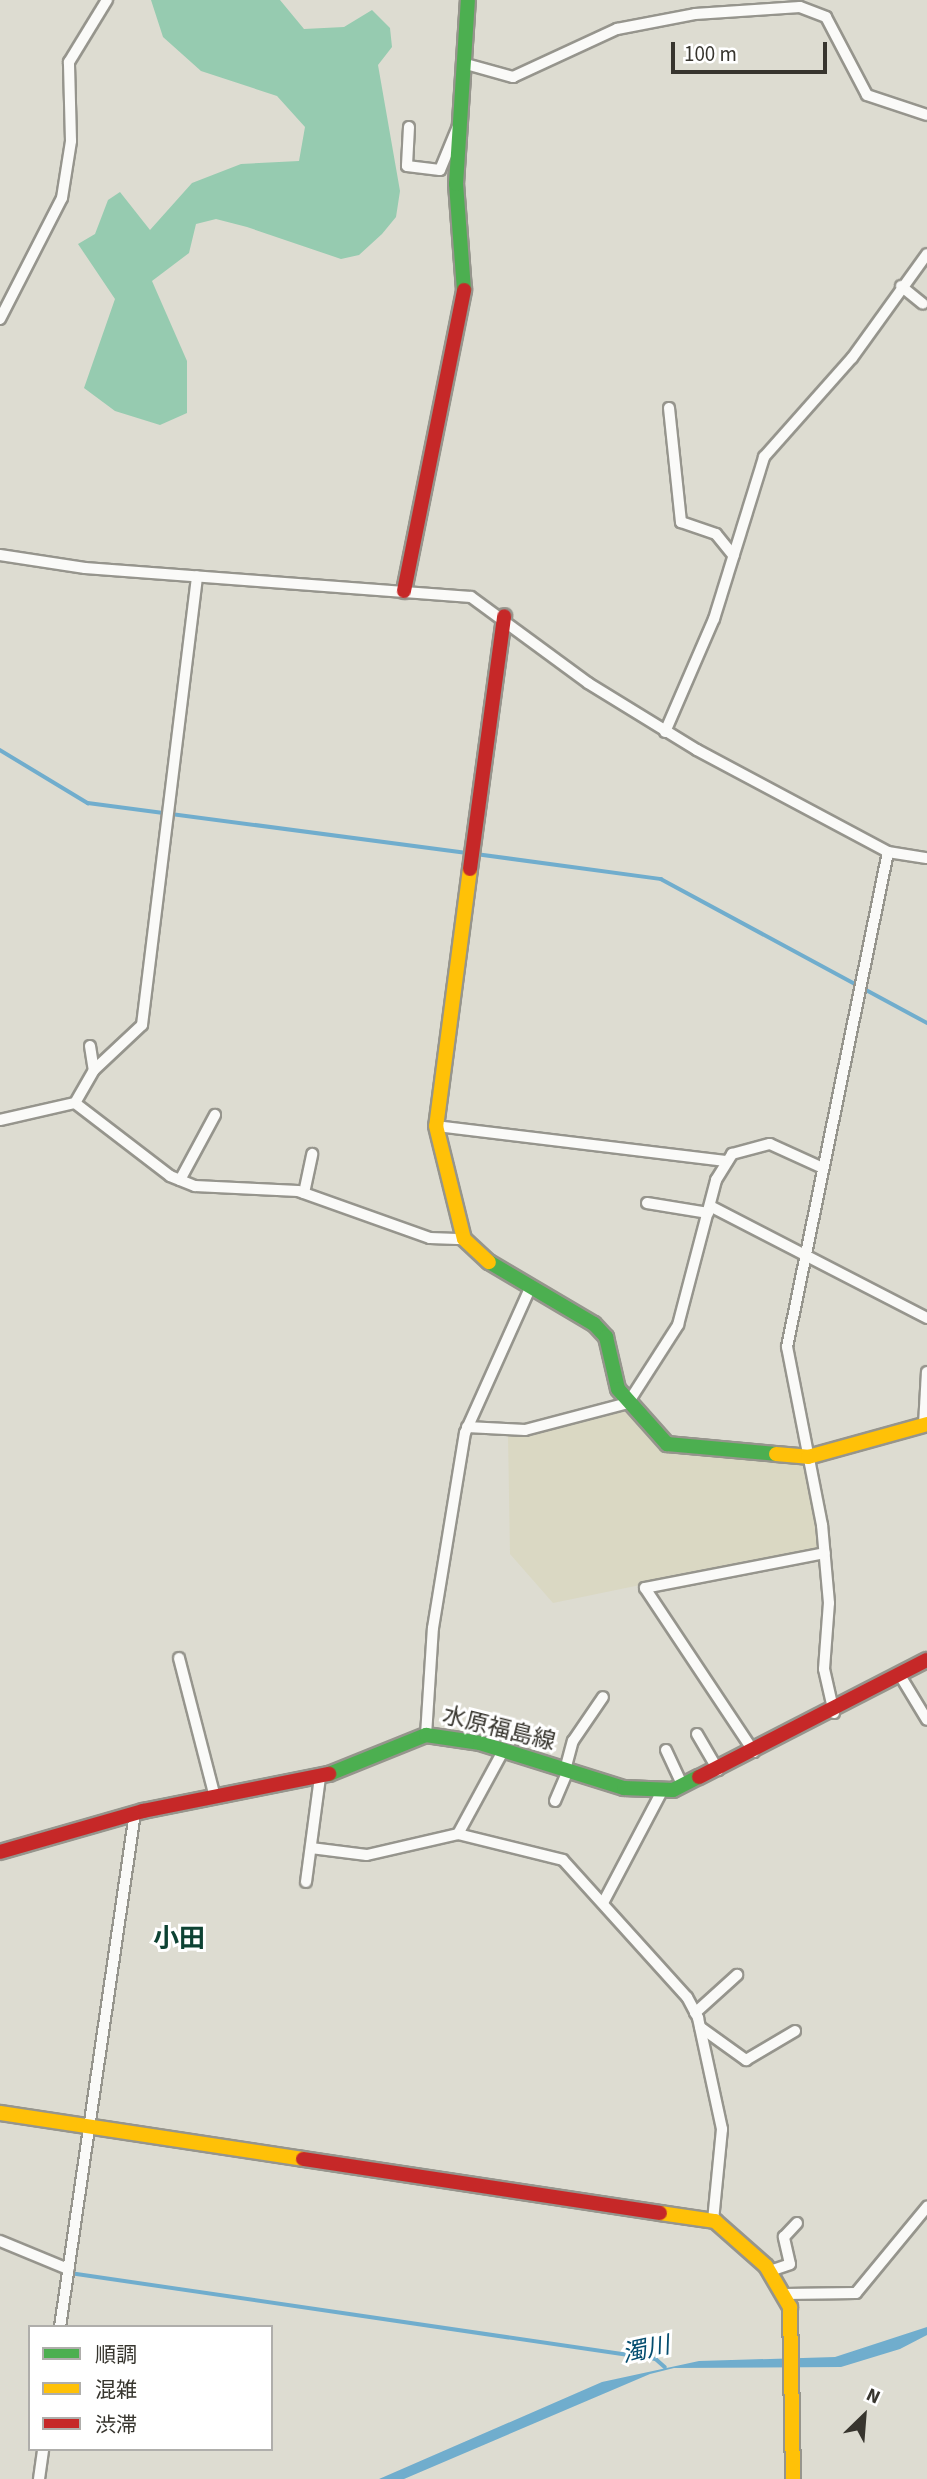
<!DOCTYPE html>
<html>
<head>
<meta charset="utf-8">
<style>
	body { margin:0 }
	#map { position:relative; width:927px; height:2479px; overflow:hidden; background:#dddcd1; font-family:"Source Sans 3","Noto Sans JP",sans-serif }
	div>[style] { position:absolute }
	.built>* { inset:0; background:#dad8c3 }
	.forest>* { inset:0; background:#96cbb0 }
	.water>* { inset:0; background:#70adcd }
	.stream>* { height:3.5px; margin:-1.75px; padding:0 1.75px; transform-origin:1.75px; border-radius:1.75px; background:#70adcd }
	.roads { filter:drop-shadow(2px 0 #96958d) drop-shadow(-2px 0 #96958d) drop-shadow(0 2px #96958d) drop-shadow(0 -2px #96958d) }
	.street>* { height:10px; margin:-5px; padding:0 5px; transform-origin:5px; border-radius:5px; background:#fafaf8 }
	.fast>* { height:14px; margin:-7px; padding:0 7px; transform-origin:7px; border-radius:7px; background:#4caf50 }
	.slow>* { height:14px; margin:-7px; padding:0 7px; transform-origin:7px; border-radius:7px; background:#ffc107 }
	.jam>* { height:14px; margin:-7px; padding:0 7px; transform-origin:7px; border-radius:7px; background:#c62828 }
	span { translate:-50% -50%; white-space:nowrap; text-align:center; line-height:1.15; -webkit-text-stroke:6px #fff; paint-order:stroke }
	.street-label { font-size:23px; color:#37352e }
	.water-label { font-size:24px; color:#054d6f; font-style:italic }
	.quarter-label { font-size:26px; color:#0d4233; font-weight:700 }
	.legend { position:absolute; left:28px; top:2325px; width:245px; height:126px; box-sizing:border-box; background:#fff; border:2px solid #afaeab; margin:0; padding:9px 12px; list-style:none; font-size:21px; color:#37352e }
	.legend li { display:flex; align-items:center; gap:14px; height:35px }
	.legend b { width:35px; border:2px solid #afaeab }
	.north { position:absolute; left:829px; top:2381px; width:70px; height:70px; -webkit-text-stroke:5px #fff; paint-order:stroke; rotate:25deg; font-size:19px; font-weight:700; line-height:28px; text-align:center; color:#37352e }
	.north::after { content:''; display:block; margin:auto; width:24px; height:32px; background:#37352e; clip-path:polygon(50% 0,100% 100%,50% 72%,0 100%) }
	.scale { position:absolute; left:671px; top:42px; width:156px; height:32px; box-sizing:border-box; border:4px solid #37352e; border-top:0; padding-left:9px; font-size:21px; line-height:24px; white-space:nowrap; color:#37352e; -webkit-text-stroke:5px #fff; paint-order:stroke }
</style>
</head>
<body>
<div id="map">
	<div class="built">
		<i style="clip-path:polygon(625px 1408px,651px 1440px,675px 1451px,805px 1463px,820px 1548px,553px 1603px,510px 1554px,508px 1435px)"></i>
	</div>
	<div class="forest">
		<i style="clip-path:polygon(151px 0,280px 0,304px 29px,344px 27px,372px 10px,390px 28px,392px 47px,378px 65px,400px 191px,396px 217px,382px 234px,359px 255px,341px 259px,247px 227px,216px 219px,196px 224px,189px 253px,152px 281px,187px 361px,187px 413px,160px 425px,115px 411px,84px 388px,115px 299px,78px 244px,95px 234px,108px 200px,120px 192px,150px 230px,192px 183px,241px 164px,299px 161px,305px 127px,277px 96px,201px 71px,163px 37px)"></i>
	</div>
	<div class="water">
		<i style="clip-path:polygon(927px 2327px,927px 2335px,900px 2349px,841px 2367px,674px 2368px,650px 2374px,404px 2479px,379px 2479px,602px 2382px,699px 2361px,835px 2357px)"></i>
	</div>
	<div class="stream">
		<i style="left:0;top:750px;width:103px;rotate:31.1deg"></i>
		<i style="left:88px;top:803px;width:384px;rotate:7.5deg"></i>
		<i style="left:476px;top:854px;width:187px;rotate:7.7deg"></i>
		<i style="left:661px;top:879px;width:302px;rotate:28.4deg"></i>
		<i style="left:70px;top:2273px;width:592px;rotate:8.35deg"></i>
		<i style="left:656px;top:2359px;width:12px;rotate:42deg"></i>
	</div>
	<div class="roads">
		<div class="street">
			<i style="left:466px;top:64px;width:49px;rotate:15.5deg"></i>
			<i style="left:513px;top:77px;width:115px;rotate:-24.8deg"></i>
			<i style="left:617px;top:29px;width:79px;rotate:-10.9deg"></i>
			<i style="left:695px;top:14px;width:105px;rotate:-3.8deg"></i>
			<i style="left:800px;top:7px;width:28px;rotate:21deg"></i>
			<i style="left:826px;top:17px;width:88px;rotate:62.3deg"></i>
			<i style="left:867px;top:95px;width:63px;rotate:18.4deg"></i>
			<i style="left:409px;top:127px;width:39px;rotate:93deg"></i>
			<i style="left:407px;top:166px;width:33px;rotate:7deg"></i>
			<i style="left:440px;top:170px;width:50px;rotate:-67.6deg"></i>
			<i style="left:901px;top:286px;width:28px;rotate:39deg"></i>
			<i style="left:0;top:319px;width:136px;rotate:-62.9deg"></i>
			<i style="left:62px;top:198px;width:58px;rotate:-81deg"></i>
			<i style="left:71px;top:141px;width:79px;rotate:-91.5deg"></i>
			<i style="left:69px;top:62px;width:73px;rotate:-58.5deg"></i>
			<i style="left:669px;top:408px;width:115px;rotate:84deg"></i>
			<i style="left:681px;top:522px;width:37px;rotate:19deg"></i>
			<i style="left:716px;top:534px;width:28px;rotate:51deg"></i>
			<i style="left:0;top:555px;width:86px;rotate:8.7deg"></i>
			<i style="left:85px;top:568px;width:387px;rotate:4.3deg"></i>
			<i style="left:471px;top:597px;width:145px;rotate:36.3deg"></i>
			<i style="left:588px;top:683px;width:128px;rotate:31.6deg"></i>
			<i style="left:697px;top:750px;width:217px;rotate:28.1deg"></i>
			<i style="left:888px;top:852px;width:39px;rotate:9deg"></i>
			<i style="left:665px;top:732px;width:123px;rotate:-66.6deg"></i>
			<i style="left:714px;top:619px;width:170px;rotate:-72.8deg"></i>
			<i style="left:764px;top:457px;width:132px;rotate:-48.4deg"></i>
			<i style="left:852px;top:358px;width:128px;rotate:-54.2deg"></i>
			<i style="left:90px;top:1046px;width:24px;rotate:81deg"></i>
			<i style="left:75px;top:1103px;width:38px;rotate:-60deg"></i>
			<i style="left:94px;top:1070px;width:66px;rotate:-43.2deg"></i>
			<i style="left:142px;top:1025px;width:452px;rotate:-83deg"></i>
			<i style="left:0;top:1120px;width:77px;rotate:-12.8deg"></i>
			<i style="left:75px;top:1103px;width:120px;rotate:37.5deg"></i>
			<i style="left:170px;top:1176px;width:27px;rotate:22deg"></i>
			<i style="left:195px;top:1186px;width:103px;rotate:2.8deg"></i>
			<i style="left:298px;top:1191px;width:140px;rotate:19.6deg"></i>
			<i style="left:430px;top:1238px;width:34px;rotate:2deg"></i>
			<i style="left:436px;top:1126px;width:293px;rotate:6.9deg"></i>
			<i style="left:180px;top:1180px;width:74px;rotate:-61.7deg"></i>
			<i style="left:304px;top:1193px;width:40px;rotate:-78deg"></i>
			<i style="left:647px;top:1203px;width:62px;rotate:9.3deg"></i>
			<i style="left:710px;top:1206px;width:244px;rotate:27.3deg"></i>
			<i style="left:924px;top:1425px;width:53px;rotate:-86.8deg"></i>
			<i style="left:467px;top:1427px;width:58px;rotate:3deg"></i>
			<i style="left:525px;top:1430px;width:106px;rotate:-14.7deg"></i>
			<i style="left:628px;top:1403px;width:93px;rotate:-57.3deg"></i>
			<i style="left:678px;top:1325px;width:150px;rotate:-75.3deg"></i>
			<i style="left:716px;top:1180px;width:31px;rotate:-58deg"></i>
			<i style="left:732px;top:1154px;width:39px;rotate:-15deg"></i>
			<i style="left:770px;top:1144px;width:58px;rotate:24.4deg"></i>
			<i style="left:179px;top:1658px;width:144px;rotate:75.5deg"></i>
			<i style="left:901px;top:1677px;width:50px;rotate:58.8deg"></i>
			<i style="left:834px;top:1713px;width:45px;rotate:-102.8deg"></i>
			<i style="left:824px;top:1669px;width:66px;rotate:-85.7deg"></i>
			<i style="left:829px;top:1603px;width:78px;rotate:-95.1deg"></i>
			<i style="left:822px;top:1525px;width:181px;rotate:-101.1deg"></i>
			<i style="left:787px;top:1347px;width:505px;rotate:-78.47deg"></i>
			<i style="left:697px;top:1734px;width:42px;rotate:59.7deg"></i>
			<i style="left:426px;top:1735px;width:107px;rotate:-86.3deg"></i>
			<i style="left:433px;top:1628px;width:198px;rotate:-80.7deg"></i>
			<i style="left:465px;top:1433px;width:161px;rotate:-65.8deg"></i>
			<i style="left:666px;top:1750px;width:40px;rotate:65deg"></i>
			<i style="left:754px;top:1752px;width:197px;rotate:-123.6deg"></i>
			<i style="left:645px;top:1588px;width:183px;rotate:-11deg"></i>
			<i style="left:565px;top:1770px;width:30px;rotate:-75deg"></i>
			<i style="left:573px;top:1741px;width:53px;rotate:-55.7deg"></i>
			<i style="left:555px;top:1801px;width:33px;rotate:-67deg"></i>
			<i style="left:458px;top:1834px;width:94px;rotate:-61.5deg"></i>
			<i style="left:311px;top:1848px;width:56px;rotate:7.1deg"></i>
			<i style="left:367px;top:1855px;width:93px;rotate:-13deg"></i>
			<i style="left:458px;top:1834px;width:108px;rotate:13.9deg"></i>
			<i style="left:563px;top:1860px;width:185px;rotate:47.9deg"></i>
			<i style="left:687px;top:1997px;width:24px;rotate:62deg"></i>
			<i style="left:698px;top:2018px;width:114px;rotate:77.8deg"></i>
			<i style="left:722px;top:2129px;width:91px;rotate:95.6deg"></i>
			<i style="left:306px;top:1882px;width:106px;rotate:-82.4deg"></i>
			<i style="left:603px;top:1903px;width:127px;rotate:-62.2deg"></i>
			<i style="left:695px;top:2013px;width:57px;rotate:-42.1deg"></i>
			<i style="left:700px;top:2027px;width:57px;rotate:35.7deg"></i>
			<i style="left:746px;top:2060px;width:57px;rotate:-30.6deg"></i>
			<i style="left:0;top:2241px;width:74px;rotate:22.4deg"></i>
			<i style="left:770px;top:2271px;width:21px;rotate:-19deg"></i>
			<i style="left:790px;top:2264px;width:28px;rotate:-103deg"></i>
			<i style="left:784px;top:2237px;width:19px;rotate:-47deg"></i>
			<i style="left:785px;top:2294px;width:71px;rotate:-0.8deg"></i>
			<i style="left:856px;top:2293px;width:112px;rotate:-50.5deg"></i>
			<i style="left:60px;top:2327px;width:519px;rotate:-81.7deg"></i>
			<i style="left:39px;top:2479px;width:30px;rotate:-82deg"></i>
		</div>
		<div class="fast">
			<i style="left:464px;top:290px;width:106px;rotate:-94.3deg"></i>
			<i style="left:456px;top:184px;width:184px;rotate:-86.3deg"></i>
			<i style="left:489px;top:1262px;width:122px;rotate:30.6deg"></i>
			<i style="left:594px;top:1324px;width:18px;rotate:47deg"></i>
			<i style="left:606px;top:1337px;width:53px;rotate:77deg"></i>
			<i style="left:618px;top:1389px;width:74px;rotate:48.3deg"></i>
			<i style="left:667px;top:1444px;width:109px;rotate:5.2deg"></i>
			<i style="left:329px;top:1774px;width:105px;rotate:-21.9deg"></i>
			<i style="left:426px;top:1735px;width:55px;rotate:8.4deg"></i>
			<i style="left:480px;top:1743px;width:151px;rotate:17.4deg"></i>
			<i style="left:624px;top:1788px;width:49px;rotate:2.3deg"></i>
			<i style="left:673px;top:1790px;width:29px;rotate:-27deg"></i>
		</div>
		<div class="slow">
			<i style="left:470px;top:869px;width:259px;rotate:97.5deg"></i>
			<i style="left:436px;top:1126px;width:116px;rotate:76.1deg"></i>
			<i style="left:464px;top:1239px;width:34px;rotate:43deg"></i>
			<i style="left:776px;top:1454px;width:32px;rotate:5deg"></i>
			<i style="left:808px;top:1457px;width:123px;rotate:-15.5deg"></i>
			<i style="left:0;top:2113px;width:306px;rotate:8.6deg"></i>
			<i style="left:660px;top:2213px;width:56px;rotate:8.3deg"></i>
			<i style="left:715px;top:2221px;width:68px;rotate:41.4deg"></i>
			<i style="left:766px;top:2266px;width:48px;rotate:59.7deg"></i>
			<i style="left:790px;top:2307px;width:172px;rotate:89deg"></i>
		</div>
		<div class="jam">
			<i style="left:404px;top:591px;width:307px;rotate:-78.7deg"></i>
			<i style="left:470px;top:869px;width:255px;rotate:-82.3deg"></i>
			<i style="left:699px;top:1777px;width:256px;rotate:-27.2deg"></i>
			<i style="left:0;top:1852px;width:149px;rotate:-16deg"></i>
			<i style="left:143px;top:1811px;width:190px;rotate:-11.3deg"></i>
			<i style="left:303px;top:2159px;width:361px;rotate:8.6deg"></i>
		</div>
	</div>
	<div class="street-label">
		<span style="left:499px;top:1729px;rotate:14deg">水原福島線</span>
	</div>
	<div class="water-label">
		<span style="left:646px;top:2350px;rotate:-12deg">濁川</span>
	</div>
	<div class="quarter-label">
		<span style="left:179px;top:1939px">小田</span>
	</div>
	<ul class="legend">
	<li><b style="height:9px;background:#4caf50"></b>順調</li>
	<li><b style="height:9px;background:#ffc107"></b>混雑</li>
	<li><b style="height:9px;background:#c62828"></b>渋滞</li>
	</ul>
	<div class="north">N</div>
	<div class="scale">100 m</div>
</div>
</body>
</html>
